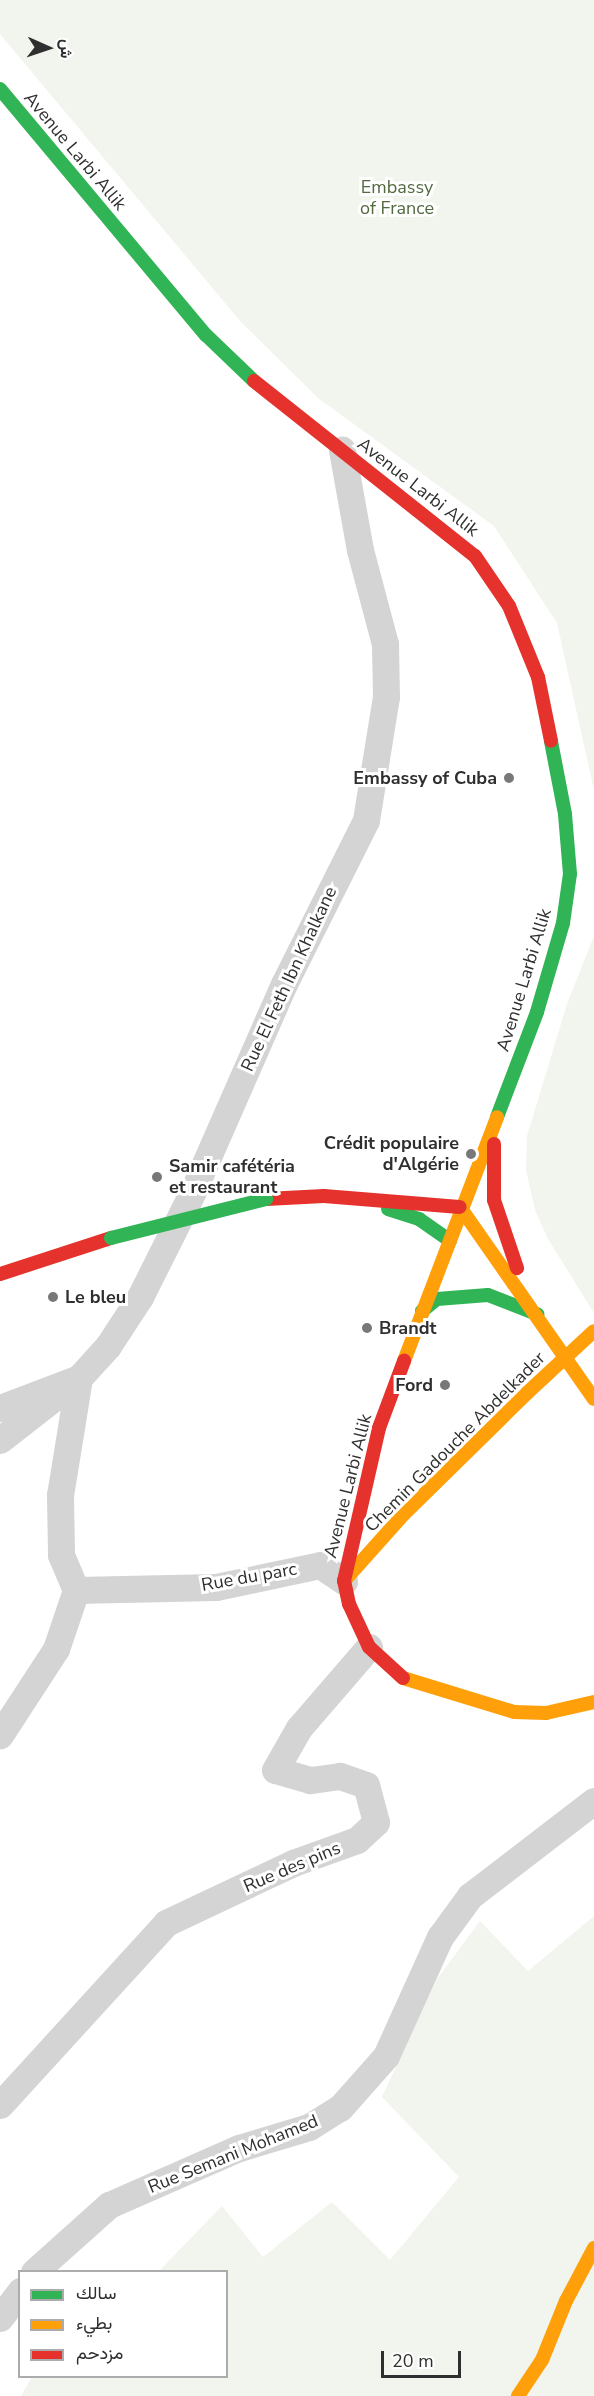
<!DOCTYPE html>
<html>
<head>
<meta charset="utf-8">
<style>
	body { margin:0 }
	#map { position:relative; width:594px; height:2396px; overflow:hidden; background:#fff; font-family:"Nunito Sans",Vazirmatn,sans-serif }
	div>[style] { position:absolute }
	.green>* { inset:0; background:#f1f5ed }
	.street>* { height:27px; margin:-13.5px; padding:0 13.5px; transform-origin:13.5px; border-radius:13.5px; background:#d4d4d4 }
	.fast>* { height:14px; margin:-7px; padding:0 7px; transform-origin:7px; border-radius:7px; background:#30b455 }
	.slow>* { height:14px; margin:-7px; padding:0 7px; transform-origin:7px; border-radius:7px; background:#ff9f0a }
	.jam>* { height:14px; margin:-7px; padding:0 7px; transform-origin:7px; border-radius:7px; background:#e5322d }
	.fast-bridge>* { height:14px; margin:-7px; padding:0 7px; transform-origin:7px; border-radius:7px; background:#30b455 }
	.slow-bridge>* { height:14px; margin:-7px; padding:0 7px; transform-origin:7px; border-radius:7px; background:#ff9f0a }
	.dots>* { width:16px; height:16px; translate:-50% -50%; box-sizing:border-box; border:3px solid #fff; border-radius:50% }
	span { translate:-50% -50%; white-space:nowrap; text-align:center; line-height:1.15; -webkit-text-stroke:6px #fff; paint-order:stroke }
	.street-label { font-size:18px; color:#2f2f2f }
	.park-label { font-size:18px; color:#51693e }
	.poi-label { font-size:18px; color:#2f2f2f; font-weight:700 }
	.right { translate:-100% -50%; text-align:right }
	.left { translate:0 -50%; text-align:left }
	.legend { position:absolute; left:18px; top:2270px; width:210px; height:108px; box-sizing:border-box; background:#fff; border:2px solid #acacac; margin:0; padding:8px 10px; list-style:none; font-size:18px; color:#2f2f2f }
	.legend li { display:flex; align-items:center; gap:12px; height:30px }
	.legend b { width:30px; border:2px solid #acacac }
	.north { position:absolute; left:18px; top:18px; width:60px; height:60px; -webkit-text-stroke:4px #fff; paint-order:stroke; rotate:93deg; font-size:16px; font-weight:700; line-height:24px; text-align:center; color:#2f2f2f }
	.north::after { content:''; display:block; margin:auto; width:21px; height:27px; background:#2f2f2f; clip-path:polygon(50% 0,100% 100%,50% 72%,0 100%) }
	.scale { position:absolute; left:381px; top:2351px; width:80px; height:27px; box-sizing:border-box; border:3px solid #2f2f2f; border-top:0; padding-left:8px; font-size:18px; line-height:21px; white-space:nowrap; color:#2f2f2f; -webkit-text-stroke:4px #fff; paint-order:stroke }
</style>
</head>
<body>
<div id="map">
	<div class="green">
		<i style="clip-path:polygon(0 0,594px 0,594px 790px,557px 623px,494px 526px,318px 398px,240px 321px,0 34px)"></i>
		<i style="clip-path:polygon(594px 936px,594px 1313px,548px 1239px,535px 1210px,526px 1170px,527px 1136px,567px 1004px)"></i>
		<i style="clip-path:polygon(594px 1916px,594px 2396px,21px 2396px,32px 2377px,226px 2376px,226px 2272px,159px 2271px,222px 2206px,263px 2257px,332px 2202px,390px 2260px,459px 2177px,382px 2097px,437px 1979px,480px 1921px,528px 1971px)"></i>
	</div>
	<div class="street">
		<i style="left:0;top:1408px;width:85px;rotate:-20.8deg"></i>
		<i style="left:79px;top:1378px;width:119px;rotate:99.2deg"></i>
		<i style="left:60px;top:1495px;width:60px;rotate:89deg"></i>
		<i style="left:61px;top:1555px;width:38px;rotate:67deg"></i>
		<i style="left:76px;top:1590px;width:62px;rotate:108.7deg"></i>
		<i style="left:56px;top:1649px;width:103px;rotate:123.1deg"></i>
		<i style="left:0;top:1440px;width:100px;rotate:-38.1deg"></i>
		<i style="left:79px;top:1378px;width:43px;rotate:-47.8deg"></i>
		<i style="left:108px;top:1346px;width:59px;rotate:-56.9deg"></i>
		<i style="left:140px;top:1297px;width:119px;rotate:-63.4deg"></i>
		<i style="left:193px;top:1191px;width:226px;rotate:-66.3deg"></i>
		<i style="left:284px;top:984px;width:183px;rotate:-63.4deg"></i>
		<i style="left:366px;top:820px;width:125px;rotate:-80.8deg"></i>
		<i style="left:386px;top:697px;width:53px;rotate:-91.1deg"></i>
		<i style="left:385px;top:644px;width:97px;rotate:-104.9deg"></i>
		<i style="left:360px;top:550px;width:102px;rotate:-100.2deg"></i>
		<i style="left:76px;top:1590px;width:140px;rotate:-1.2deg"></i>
		<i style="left:216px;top:1587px;width:106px;rotate:-11.9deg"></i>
		<i style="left:320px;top:1565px;width:29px;rotate:34deg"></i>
		<i style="left:0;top:2105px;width:246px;rotate:-47.6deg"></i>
		<i style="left:166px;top:1923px;width:140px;rotate:-25.3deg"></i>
		<i style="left:293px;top:1863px;width:68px;rotate:-19.8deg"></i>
		<i style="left:357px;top:1840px;width:26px;rotate:-43deg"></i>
		<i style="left:376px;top:1822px;width:38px;rotate:-105deg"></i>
		<i style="left:366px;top:1785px;width:28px;rotate:-161deg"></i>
		<i style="left:340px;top:1776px;width:30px;rotate:172deg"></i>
		<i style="left:310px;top:1780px;width:36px;rotate:-164deg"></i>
		<i style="left:275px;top:1770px;width:48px;rotate:-60.3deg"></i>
		<i style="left:299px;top:1728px;width:107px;rotate:-49.2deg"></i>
		<i style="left:34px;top:2272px;width:101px;rotate:-41.8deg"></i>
		<i style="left:109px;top:2205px;width:142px;rotate:-23.7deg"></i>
		<i style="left:239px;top:2148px;width:73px;rotate:-16.7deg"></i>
		<i style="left:309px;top:2127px;width:36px;rotate:-32deg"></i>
		<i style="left:340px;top:2108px;width:69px;rotate:-48.5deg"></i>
		<i style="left:386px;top:2056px;width:131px;rotate:-65.6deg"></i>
		<i style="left:440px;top:1937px;width:51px;rotate:-53.8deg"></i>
		<i style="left:470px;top:1896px;width:156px;rotate:-37.5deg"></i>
		<i style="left:0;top:2318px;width:34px;rotate:-53deg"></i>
	</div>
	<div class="fast">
		<i style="left:0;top:89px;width:321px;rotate:50.1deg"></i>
		<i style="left:206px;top:335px;width:66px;rotate:43.8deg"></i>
		<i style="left:497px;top:1117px;width:112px;rotate:-69.1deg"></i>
		<i style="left:537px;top:1012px;width:93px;rotate:-73.7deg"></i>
		<i style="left:563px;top:923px;width:49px;rotate:-81.9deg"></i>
		<i style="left:570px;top:874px;width:60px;rotate:-94.8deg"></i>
		<i style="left:565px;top:814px;width:74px;rotate:-100.9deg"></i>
		<i style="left:388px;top:1209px;width:33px;rotate:18deg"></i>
		<i style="left:419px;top:1219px;width:38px;rotate:35deg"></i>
		<i style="left:422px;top:1311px;width:19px;rotate:-39deg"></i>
		<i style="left:437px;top:1299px;width:51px;rotate:-4.5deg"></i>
		<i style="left:488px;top:1295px;width:53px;rotate:21.2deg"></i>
	</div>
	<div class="slow">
		<i style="left:460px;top:1207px;width:234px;rotate:55.1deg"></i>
		<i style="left:404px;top:1361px;width:261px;rotate:-69.1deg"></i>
		<i style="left:344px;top:1581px;width:90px;rotate:-48.2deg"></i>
		<i style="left:404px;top:1514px;width:173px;rotate:-44.5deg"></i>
		<i style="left:403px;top:1678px;width:116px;rotate:17deg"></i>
		<i style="left:514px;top:1712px;width:32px;rotate:2deg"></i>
		<i style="left:546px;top:1713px;width:49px;rotate:-12.9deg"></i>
		<i style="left:518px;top:2396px;width:43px;rotate:-56.3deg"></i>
		<i style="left:542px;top:2360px;width:64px;rotate:-67.9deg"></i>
		<i style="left:566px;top:2301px;width:60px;rotate:-62.2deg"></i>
	</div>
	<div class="jam">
		<i style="left:254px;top:381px;width:282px;rotate:38.4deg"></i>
		<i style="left:475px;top:556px;width:60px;rotate:55.8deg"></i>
		<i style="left:509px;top:606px;width:77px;rotate:67.8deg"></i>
		<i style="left:538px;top:677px;width:65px;rotate:78.5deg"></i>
		<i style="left:494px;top:1144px;width:56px;rotate:90deg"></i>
		<i style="left:494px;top:1200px;width:72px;rotate:71.3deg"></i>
		<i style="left:266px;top:1199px;width:58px;rotate:-3deg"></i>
		<i style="left:324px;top:1196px;width:136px;rotate:4.6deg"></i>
		<i style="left:0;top:1274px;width:117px;rotate:-18deg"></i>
		<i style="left:403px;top:1678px;width:46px;rotate:-137.6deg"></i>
		<i style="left:369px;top:1647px;width:47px;rotate:-114.9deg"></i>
		<i style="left:349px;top:1604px;width:24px;rotate:-102deg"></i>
		<i style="left:344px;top:1581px;width:157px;rotate:-77.1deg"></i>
		<i style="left:379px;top:1428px;width:72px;rotate:-69.5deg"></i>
	</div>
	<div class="fast-bridge">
		<i style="left:111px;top:1238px;width:160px;rotate:-14.1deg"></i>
	</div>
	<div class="slow-bridge">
		<i style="left:527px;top:1393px;width:91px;rotate:-42.8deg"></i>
	</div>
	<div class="dots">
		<i style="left:509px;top:778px;background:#787878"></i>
		<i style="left:471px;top:1154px;background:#787878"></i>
		<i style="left:157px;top:1177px;background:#787878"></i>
		<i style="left:53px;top:1297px;background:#787878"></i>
		<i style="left:367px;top:1328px;background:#787878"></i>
		<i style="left:445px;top:1385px;background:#787878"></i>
	</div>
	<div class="street-label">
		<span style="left:75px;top:151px;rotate:50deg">Avenue Larbi Allik</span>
		<span style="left:418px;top:487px;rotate:38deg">Avenue Larbi Allik</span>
		<span style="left:289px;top:979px;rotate:-65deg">Rue El Feth Ibn Khalkane</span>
		<span style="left:524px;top:980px;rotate:-73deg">Avenue Larbi Allik</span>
		<span style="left:455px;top:1442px;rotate:-45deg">Chemin Gadouche Abdelkader</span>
		<span style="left:348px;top:1486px;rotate:-76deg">Avenue Larbi Allik</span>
		<span style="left:249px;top:1577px;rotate:-10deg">Rue du parc</span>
		<span style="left:292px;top:1867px;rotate:-23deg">Rue des pins</span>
		<span style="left:233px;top:2154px;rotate:-22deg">Rue Semani Mohamed</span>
	</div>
	<div class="park-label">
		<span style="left:397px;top:198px">Embassy<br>of France</span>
	</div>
	<div class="poi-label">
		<span class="right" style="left:497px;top:778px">Embassy of Cuba</span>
		<span class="right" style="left:459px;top:1154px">Crédit populaire<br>d'Algérie</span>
		<span class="left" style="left:169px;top:1177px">Samir cafétéria<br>et restaurant</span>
		<span class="left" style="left:65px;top:1297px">Le bleu</span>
		<span class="left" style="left:379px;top:1328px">Brandt</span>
		<span class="right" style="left:433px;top:1385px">Ford</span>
	</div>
	<ul class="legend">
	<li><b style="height:8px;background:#30b455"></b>سالك</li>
	<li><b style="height:8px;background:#ff9f0a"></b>بطيء</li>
	<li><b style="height:8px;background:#e5322d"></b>مزدحم</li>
	</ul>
	<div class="north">ش</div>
	<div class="scale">20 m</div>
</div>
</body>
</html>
